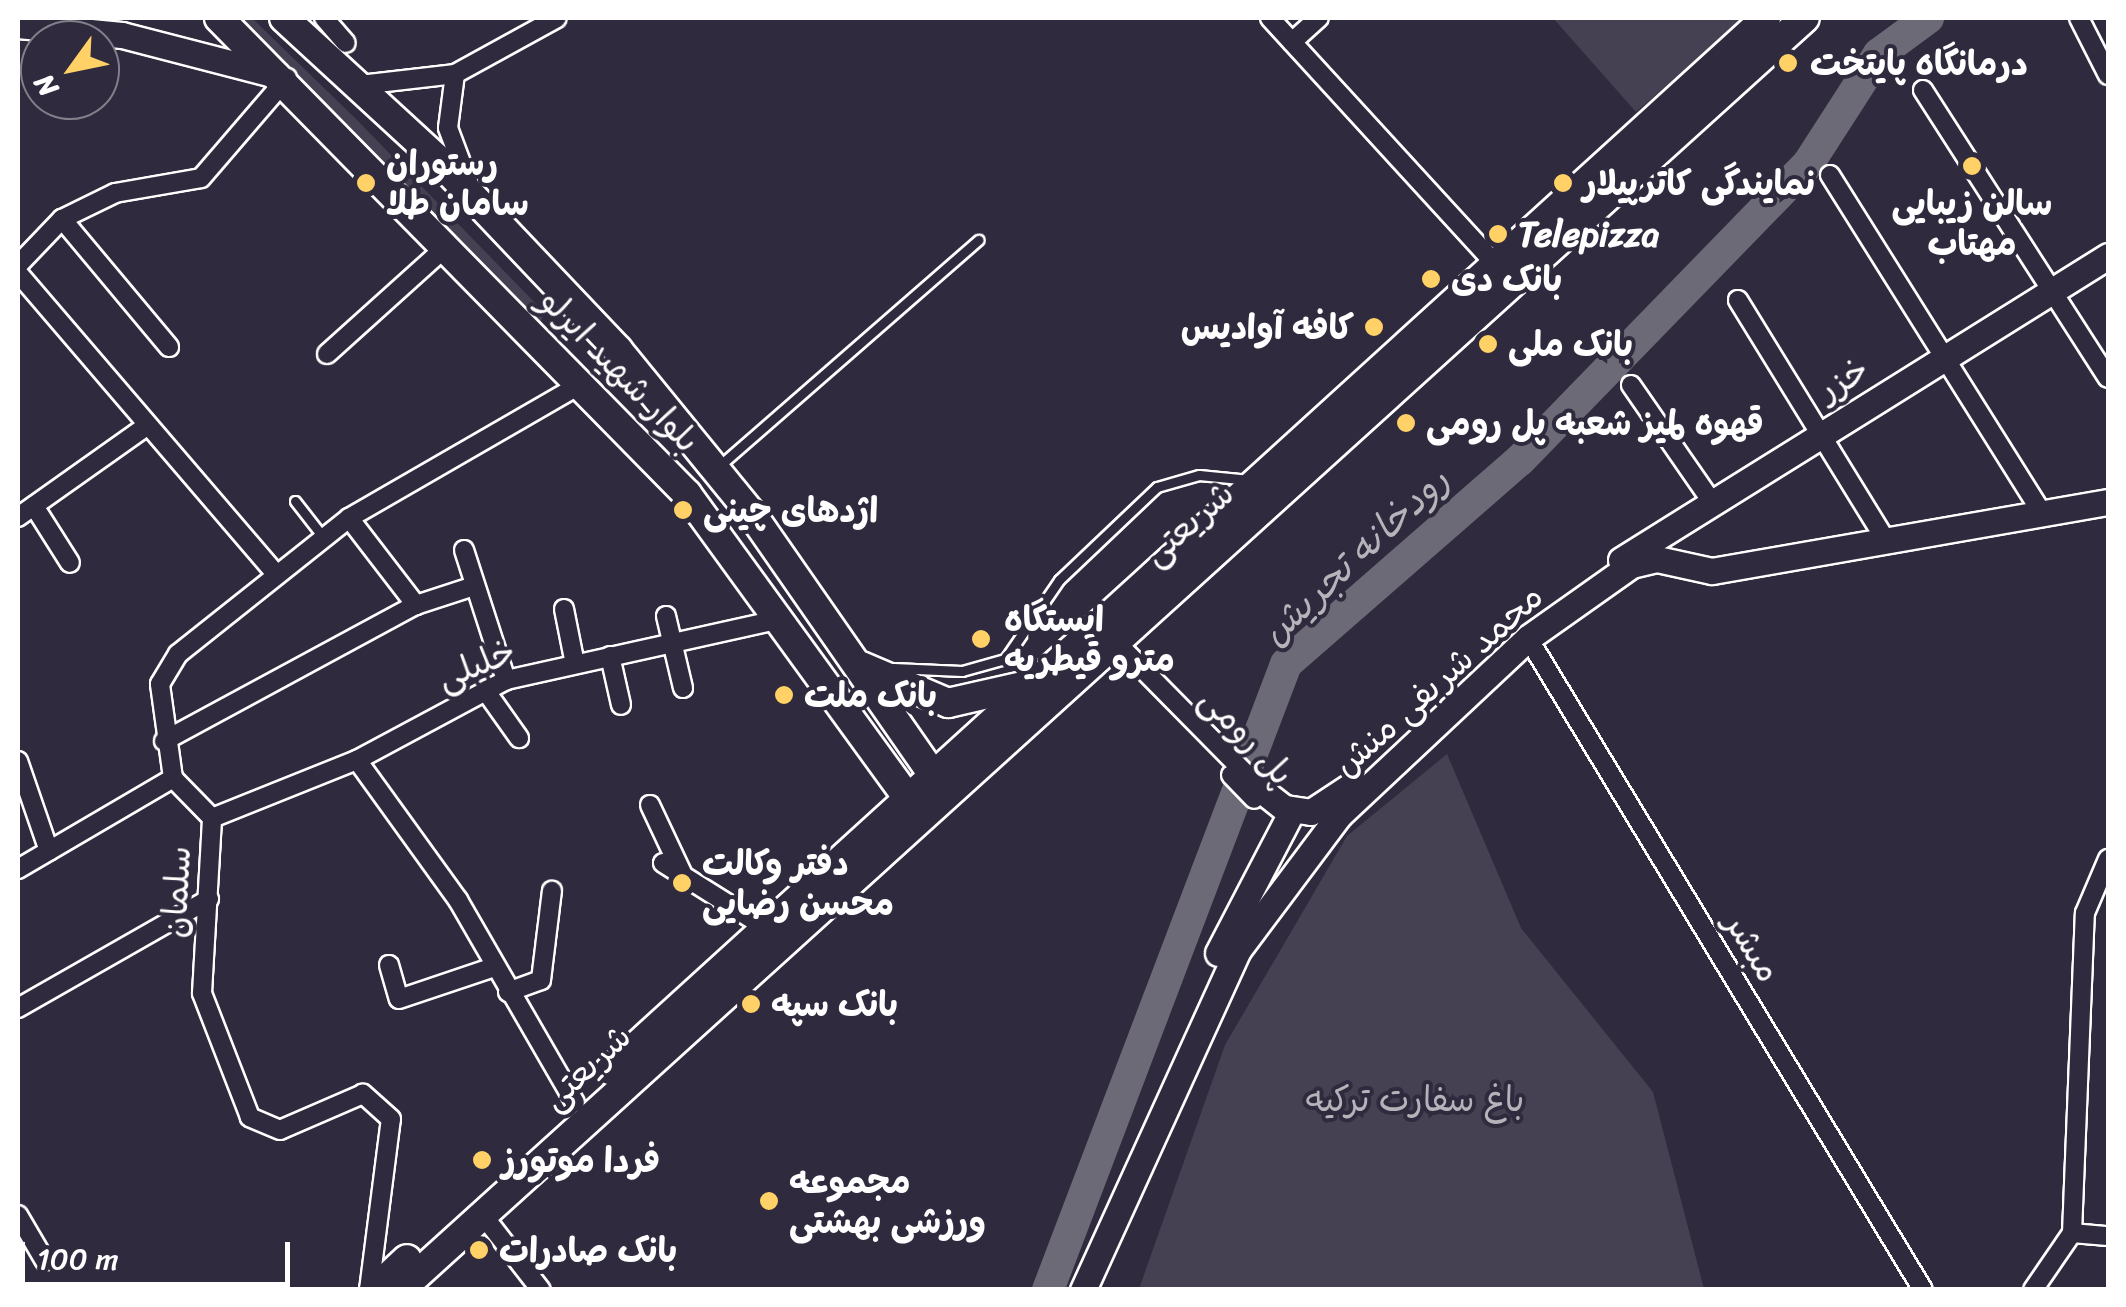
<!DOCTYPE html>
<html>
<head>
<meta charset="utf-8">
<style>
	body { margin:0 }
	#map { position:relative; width:2126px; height:1307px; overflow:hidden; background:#2f2a3d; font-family:Sriracha,"Playpen Sans Arabic",sans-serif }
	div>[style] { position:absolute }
	.green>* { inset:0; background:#464152 }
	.river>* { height:32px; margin:-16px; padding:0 16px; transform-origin:16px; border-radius:16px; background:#6d6a77 }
	.roads { filter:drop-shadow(2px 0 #fff) drop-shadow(-2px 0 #fff) drop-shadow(0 2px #fff) drop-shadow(0 -2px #fff) }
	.lane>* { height:9px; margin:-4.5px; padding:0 4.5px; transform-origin:4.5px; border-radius:4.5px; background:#2f2a3d }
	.street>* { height:18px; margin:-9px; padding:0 9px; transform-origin:9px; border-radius:9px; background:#2f2a3d }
	.secondary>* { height:25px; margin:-12.5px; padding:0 12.5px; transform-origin:12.5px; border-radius:12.5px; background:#2f2a3d }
	.primary>* { height:28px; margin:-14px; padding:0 14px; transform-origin:14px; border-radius:14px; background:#2f2a3d }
	.dots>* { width:28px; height:28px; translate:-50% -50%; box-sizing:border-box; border:5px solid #2f2a3d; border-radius:50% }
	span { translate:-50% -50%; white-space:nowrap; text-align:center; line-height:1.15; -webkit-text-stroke:8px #2f2a3d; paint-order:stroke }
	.poi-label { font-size:35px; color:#fff; font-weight:700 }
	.left { translate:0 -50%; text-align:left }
	.right { translate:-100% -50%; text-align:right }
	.street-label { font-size:35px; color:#fff }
	.park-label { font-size:35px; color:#b5b3ba }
	.water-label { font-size:38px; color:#b6b4bb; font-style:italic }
	.frame { position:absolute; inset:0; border:20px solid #fff; pointer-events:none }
	.north { position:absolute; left:20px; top:20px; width:100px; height:100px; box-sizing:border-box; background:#2f2a3d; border:2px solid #827f8b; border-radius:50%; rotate:237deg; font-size:28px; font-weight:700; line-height:40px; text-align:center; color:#fff }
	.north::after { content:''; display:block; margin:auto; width:35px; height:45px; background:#ffd166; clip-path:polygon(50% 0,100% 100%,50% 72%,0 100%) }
	.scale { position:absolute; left:20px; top:1242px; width:270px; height:45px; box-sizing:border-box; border:5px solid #fff; border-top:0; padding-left:12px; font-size:30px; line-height:35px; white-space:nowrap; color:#fff; -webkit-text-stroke:8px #2f2a3d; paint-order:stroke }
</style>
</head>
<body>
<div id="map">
	<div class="green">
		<i style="clip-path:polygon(238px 18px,252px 18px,356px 119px,545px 313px,539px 324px)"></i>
		<i style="clip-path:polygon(1553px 18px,1745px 18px,1636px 112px)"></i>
		<i style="clip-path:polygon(1447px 754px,1521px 928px,1653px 1092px,1704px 1289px,1139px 1289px,1225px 1045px,1347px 836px)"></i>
	</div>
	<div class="river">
		<i style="left:1048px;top:1290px;width:670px;rotate:-69.18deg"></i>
		<i style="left:1286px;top:664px;width:310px;rotate:-41.1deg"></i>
		<i style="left:1520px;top:460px;width:413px;rotate:-45.8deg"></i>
		<i style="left:1808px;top:164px;width:131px;rotate:-57.2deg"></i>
		<i style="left:1879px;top:54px;width:61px;rotate:-36.3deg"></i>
	</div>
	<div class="roads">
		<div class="lane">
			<i style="left:717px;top:468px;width:347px;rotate:-41.1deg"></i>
			<i style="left:295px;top:501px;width:46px;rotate:52.1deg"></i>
			<i style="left:893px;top:668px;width:69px;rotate:2.5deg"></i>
			<i style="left:962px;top:671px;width:45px;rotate:-15.6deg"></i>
			<i style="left:1005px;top:659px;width:96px;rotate:-55.6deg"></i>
			<i style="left:1059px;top:580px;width:135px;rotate:-43.5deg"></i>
			<i style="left:1157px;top:487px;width:44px;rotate:-15.9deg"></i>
			<i style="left:1199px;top:475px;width:51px;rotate:5.6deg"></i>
		</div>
		<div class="street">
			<i style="left:324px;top:18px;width:33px;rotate:49deg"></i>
			<i style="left:1270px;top:18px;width:330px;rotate:47.5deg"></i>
			<i style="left:2079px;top:18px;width:64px;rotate:63deg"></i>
			<i style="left:1292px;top:42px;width:36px;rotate:-42deg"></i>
			<i style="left:455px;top:74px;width:54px;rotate:97.4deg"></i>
			<i style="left:448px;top:128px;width:60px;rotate:69.4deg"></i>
			<i style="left:360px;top:85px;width:96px;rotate:-6.6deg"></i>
			<i style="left:455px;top:74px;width:116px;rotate:-28.8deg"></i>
			<i style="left:1923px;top:90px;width:342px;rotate:57.3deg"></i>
			<i style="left:1830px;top:175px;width:398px;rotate:57.9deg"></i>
			<i style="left:62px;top:219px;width:167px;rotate:50.1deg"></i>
			<i style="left:18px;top:265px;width:64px;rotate:-46.3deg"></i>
			<i style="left:62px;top:219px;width:59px;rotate:-26.1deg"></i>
			<i style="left:115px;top:193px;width:87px;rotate:-9.9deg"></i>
			<i style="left:201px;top:178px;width:132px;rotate:-49.3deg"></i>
			<i style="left:18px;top:273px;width:395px;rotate:49.4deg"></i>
			<i style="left:1738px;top:300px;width:283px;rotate:58.4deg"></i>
			<i style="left:327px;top:354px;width:163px;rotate:-42deg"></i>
			<i style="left:1631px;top:385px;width:142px;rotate:55.3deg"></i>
			<i style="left:34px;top:506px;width:67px;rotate:57.7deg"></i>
			<i style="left:18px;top:517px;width:159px;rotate:-35.3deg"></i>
			<i style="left:349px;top:518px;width:110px;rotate:52.4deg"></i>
			<i style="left:464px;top:550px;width:137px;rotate:72.1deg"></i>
			<i style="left:564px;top:609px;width:56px;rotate:78.7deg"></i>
			<i style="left:666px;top:616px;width:74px;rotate:76.7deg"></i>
			<i style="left:1528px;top:638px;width:762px;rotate:58.79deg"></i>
			<i style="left:1113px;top:639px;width:216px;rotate:45.4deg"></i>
			<i style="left:610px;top:656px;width:50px;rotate:77.3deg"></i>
			<i style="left:485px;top:690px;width:59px;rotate:54.7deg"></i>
			<i style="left:164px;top:741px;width:286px;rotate:-28.4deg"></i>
			<i style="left:416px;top:605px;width:61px;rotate:-18.1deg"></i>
			<i style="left:357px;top:760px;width:173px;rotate:54.2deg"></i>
			<i style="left:458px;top:900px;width:234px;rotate:60deg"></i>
			<i style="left:18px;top:761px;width:95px;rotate:71deg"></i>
			<i style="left:1231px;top:775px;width:33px;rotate:46deg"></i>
			<i style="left:650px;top:805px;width:75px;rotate:64.8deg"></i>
			<i style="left:212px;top:818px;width:156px;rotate:-21.8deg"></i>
			<i style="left:357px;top:760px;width:169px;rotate:-28.2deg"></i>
			<i style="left:506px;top:680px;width:282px;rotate:-12.5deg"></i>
			<i style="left:663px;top:863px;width:118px;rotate:32.2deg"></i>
			<i style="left:18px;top:869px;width:180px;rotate:-30.4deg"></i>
			<i style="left:389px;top:965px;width:35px;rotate:74deg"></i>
			<i style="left:399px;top:999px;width:100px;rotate:-18.6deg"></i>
			<i style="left:508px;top:992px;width:35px;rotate:-20deg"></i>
			<i style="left:541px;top:980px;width:90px;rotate:-83deg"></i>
			<i style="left:18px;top:1008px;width:220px;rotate:-29.7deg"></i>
			<i style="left:482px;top:1214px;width:96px;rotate:52.2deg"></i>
			<i style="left:18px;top:1215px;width:53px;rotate:59.6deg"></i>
			<i style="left:2072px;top:1233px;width:320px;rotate:-87.7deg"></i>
			<i style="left:2085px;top:913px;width:59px;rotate:-66.9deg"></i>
			<i style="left:2072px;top:1233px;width:36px;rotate:5deg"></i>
			<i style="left:369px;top:1290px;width:172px;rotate:-82.7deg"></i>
			<i style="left:391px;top:1119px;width:38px;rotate:-138deg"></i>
			<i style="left:363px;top:1094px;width:90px;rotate:156.6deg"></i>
			<i style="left:280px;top:1130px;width:33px;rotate:-157deg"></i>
			<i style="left:250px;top:1117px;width:133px;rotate:-111.2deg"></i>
			<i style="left:202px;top:993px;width:175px;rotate:-86.7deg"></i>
			<i style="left:212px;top:818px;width:56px;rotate:-134.3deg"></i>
			<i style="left:173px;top:778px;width:95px;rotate:-97.9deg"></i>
			<i style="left:160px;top:684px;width:35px;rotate:-59deg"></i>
			<i style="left:178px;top:654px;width:218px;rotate:-38.5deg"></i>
			<i style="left:349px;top:518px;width:268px;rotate:-30deg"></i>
			<i style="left:2033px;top:1290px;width:69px;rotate:-55.6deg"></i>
		</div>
		<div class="secondary">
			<i style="left:18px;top:25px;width:104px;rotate:5.5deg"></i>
			<i style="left:122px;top:35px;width:160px;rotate:14.5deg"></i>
			<i style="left:1621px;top:560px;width:574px;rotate:-31.97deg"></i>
			<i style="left:1265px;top:793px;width:24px;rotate:38deg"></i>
			<i style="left:1284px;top:808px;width:27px;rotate:8deg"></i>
			<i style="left:1311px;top:812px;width:45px;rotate:-33.3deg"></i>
			<i style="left:1218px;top:953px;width:160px;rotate:-62.5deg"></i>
			<i style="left:1083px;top:1290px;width:374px;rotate:-65.5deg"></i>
			<i style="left:1238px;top:950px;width:169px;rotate:-53.2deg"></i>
			<i style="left:1339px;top:815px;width:259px;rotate:-43.1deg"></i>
			<i style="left:1528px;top:638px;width:126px;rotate:-35.3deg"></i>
			<i style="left:1631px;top:565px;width:27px;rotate:-13deg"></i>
			<i style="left:1657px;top:559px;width:56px;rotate:12.3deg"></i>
			<i style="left:1712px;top:571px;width:402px;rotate:-9.9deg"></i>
		</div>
		<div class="primary">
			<i style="left:219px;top:18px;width:668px;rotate:45.49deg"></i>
			<i style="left:687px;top:494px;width:391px;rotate:54deg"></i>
			<i style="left:284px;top:18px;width:207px;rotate:42.6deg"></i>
			<i style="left:436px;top:158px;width:265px;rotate:46.5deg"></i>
			<i style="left:618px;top:350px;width:210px;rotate:50.8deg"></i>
			<i style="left:751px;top:513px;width:333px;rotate:55.2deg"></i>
			<i style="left:861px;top:666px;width:95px;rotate:23deg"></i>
			<i style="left:948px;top:703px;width:76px;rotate:-12.9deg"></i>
			<i style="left:610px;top:1070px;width:1563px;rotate:-42.3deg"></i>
			<i style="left:374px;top:1290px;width:45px;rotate:-43.2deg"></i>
			<i style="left:400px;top:1290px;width:1895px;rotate:-42.16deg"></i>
		</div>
	</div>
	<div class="dots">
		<i style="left:1788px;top:63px;background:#ffd166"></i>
		<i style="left:1972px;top:166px;background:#ffd166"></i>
		<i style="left:366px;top:183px;background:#ffd166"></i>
		<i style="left:1563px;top:183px;background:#ffd166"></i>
		<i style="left:1498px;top:234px;background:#ffd166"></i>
		<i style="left:1431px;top:279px;background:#ffd166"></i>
		<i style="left:1374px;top:327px;background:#ffd166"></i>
		<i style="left:1488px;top:344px;background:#ffd166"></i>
		<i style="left:1406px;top:423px;background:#ffd166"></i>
		<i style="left:683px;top:510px;background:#ffd166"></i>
		<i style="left:981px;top:639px;background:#ffd166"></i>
		<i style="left:784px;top:695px;background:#ffd166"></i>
		<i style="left:682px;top:883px;background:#ffd166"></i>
		<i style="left:751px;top:1004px;background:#ffd166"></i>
		<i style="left:482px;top:1160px;background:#ffd166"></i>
		<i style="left:769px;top:1201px;background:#ffd166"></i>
		<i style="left:479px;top:1250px;background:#ffd166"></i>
	</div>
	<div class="poi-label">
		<span class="left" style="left:1810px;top:63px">درمانگاه پایتخت</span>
		<span class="left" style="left:386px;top:183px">رستوران<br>سامان طلا</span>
		<span class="left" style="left:1583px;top:183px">نمایندگی کاترپیلار</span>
		<span style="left:1972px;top:223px">سالن زیبایی<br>مهتاب</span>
		<span class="left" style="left:1518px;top:234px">Telepizza</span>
		<span class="left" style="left:1451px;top:279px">بانک دی</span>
		<span class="right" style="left:1354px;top:327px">کافه آوادیس</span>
		<span class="left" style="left:1508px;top:344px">بانک ملی</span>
		<span class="left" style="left:1426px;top:423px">قهوه لمیز شعبه پل رومی</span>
		<span class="left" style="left:703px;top:510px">اژدهای چینی</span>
		<span class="left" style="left:1004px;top:639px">ایستگاه<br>مترو قیطریه</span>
		<span class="left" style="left:804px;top:695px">بانک ملت</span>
		<span class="left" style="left:702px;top:883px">دفتر وکالت<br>محسن رضایی</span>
		<span class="left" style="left:771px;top:1004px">بانک سپه</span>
		<span class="left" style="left:502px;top:1160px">فردا موتورز</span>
		<span class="left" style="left:789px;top:1201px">مجموعه<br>ورزشی بهشتی</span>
		<span class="left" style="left:499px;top:1250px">بانک صادرات</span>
	</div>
	<div class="street-label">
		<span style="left:620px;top:370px;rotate:46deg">بلوار شهید ایرلو</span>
		<span style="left:1843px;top:379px;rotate:-31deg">خزر</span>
		<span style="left:1188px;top:523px;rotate:-41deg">شریعتی</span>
		<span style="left:476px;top:664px;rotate:-22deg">خلیلی</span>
		<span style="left:1438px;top:680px;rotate:-42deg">محمد شریفی منش</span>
		<span style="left:1247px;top:736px;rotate:47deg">پل رومی</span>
		<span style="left:176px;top:892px;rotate:-87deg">سلمان</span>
		<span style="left:1753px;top:947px;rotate:59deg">مبشر</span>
		<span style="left:586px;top:1067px;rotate:-43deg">شریعتی</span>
	</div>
	<div class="park-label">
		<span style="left:1415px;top:1099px">باغ سفارت ترکیه</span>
	</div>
	<div class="water-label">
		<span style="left:1355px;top:556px;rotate:-43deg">رودخانه تجریش</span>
	</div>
	<div class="frame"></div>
	<div class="north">N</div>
	<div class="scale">100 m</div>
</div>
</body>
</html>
